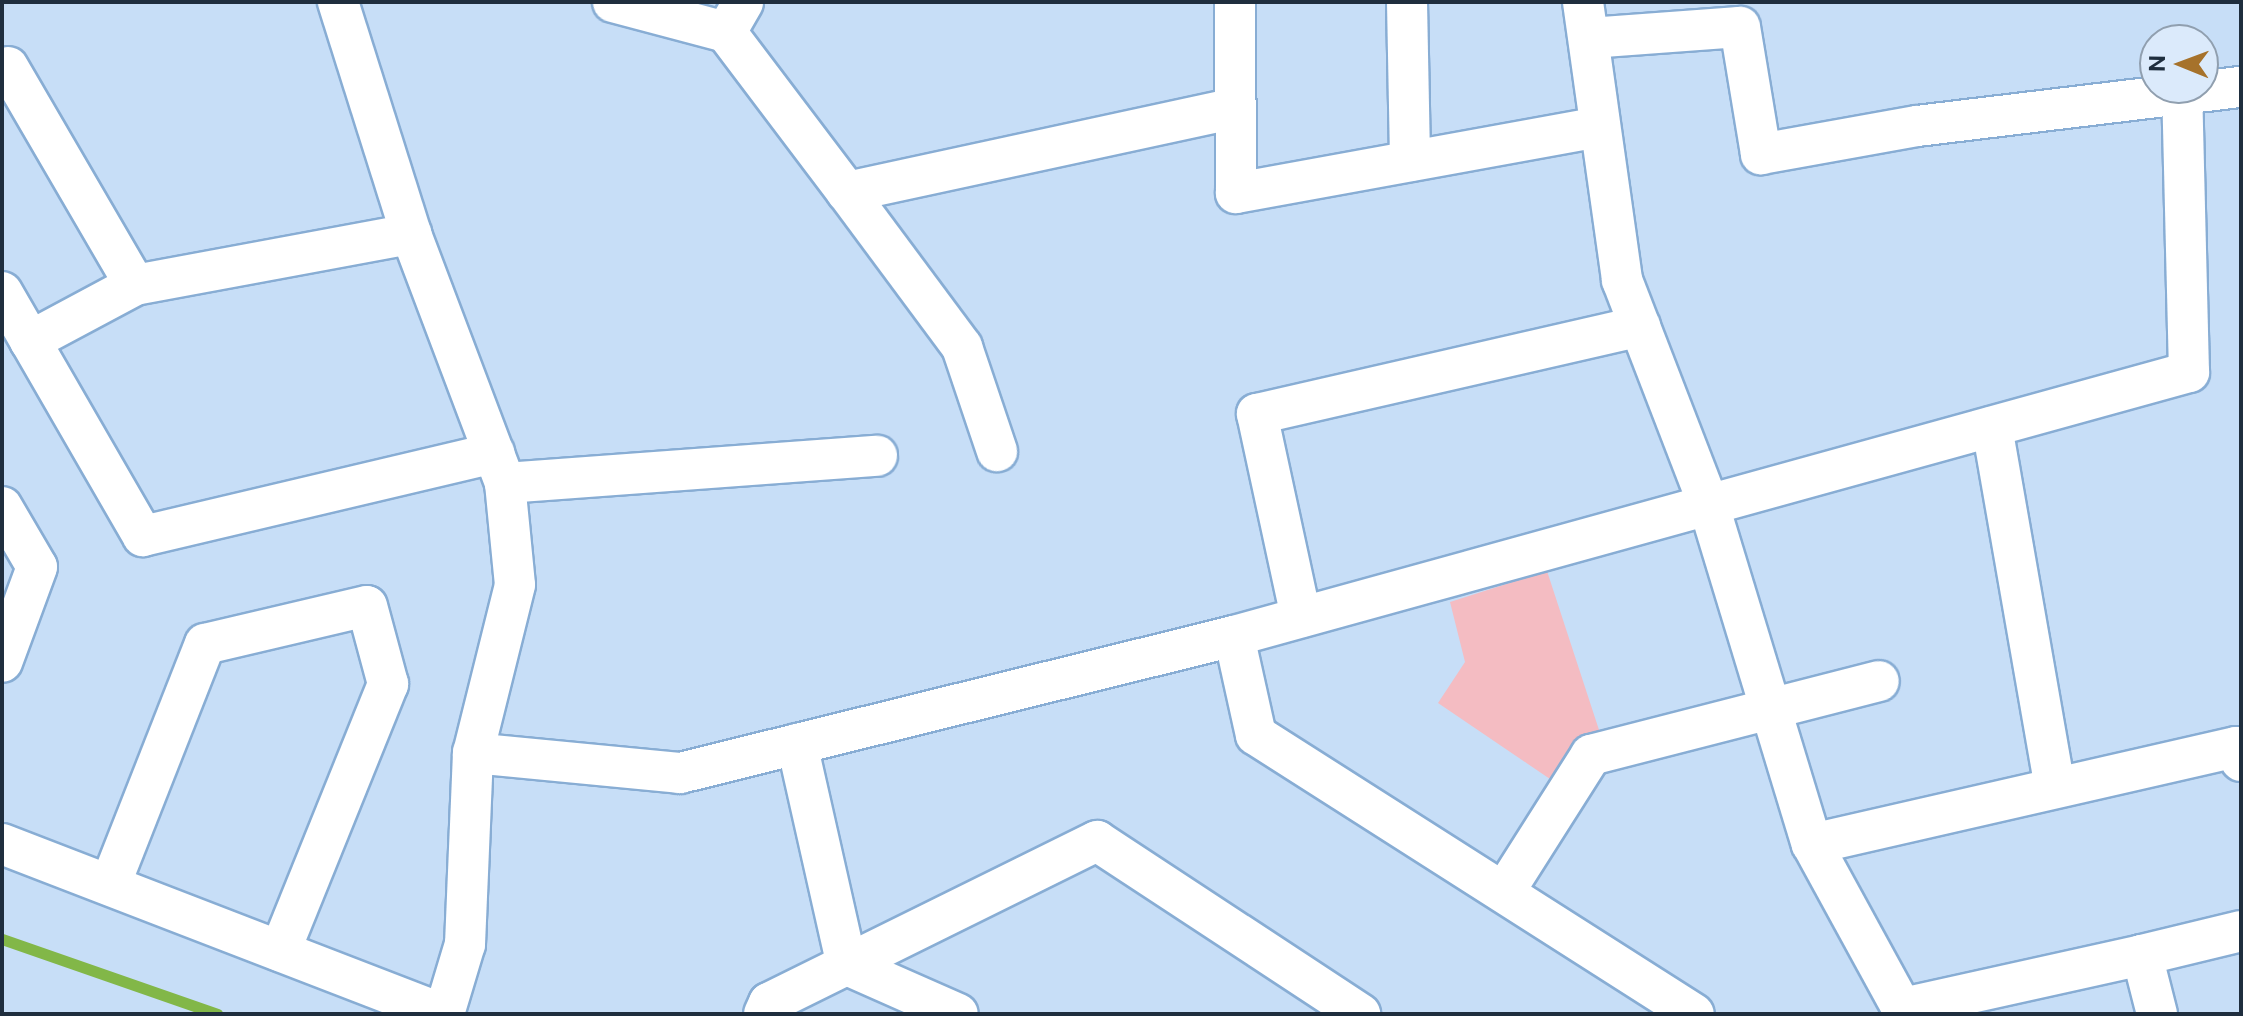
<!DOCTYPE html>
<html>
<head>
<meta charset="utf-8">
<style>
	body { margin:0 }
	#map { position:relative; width:2243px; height:1016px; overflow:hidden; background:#c7def7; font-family:"Public Sans",sans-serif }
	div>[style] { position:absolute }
	.green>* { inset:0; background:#f4bcc2 }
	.stream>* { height:11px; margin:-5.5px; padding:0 5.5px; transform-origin:5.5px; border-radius:5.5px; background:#82b748 }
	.roads { filter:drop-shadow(2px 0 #88add4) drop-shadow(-2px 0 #88add4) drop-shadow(0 2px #88add4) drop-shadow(0 -2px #88add4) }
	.street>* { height:40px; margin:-20px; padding:0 20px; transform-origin:20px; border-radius:20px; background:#fff }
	span { translate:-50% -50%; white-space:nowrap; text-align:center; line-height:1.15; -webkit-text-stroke:6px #dbeafb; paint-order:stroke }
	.frame { position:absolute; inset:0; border:4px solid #1f2e3e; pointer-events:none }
	.north { position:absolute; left:2139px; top:24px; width:80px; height:80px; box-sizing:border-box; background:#dbeafb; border:2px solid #909faf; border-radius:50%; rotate:271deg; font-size:22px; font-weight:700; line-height:32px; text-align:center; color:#1f2e3e }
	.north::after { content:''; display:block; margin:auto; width:28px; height:36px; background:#a6722b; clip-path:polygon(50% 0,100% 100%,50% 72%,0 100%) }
</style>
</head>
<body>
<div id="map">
	<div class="green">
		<i style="clip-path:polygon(1547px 571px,1600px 733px,1577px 745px,1550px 779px,1438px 703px,1465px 662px,1450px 602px)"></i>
	</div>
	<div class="stream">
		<i style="left:2px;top:939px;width:228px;rotate:19.2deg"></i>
	</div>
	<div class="roads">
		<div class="street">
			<i style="left:338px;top:2px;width:243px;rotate:72.5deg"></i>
			<i style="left:411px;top:234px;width:266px;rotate:69.3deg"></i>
			<i style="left:505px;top:483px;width:102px;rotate:84.4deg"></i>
			<i style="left:515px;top:585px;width:173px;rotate:104deg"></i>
			<i style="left:473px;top:753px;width:208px;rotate:5.5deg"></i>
			<i style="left:680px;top:773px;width:571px;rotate:-13.89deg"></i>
			<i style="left:1234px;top:636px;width:991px;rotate:-15.45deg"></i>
			<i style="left:2189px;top:372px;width:279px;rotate:-91.4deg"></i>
			<i style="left:613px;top:2px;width:117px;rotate:14.9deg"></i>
			<i style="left:726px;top:32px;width:201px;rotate:52.9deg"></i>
			<i style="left:847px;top:192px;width:396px;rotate:-12.2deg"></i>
			<i style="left:1235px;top:2px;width:191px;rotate:89.7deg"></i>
			<i style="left:1236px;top:193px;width:368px;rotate:-10.3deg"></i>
			<i style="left:1407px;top:2px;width:159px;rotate:88.9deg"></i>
			<i style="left:1583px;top:2px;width:281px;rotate:82deg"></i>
			<i style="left:1622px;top:280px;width:242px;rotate:68.9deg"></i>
			<i style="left:1709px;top:506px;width:353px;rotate:73.1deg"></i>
			<i style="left:1812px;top:844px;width:194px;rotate:61.3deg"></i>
			<i style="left:726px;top:32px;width:34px;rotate:-60deg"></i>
			<i style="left:1589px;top:38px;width:151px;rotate:-4.2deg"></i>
			<i style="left:1740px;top:27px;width:129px;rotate:80.6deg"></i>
			<i style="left:1761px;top:154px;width:158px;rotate:-10.2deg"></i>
			<i style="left:1917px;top:126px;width:326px;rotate:-6.9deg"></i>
			<i style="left:8px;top:67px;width:252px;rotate:59.8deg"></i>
			<i style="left:135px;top:285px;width:119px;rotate:151.9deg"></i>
			<i style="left:847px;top:192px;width:193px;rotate:53.4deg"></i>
			<i style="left:962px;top:347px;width:110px;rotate:71.4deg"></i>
			<i style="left:135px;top:285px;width:281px;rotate:-10.5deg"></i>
			<i style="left:2px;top:292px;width:282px;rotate:60deg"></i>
			<i style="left:143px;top:536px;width:361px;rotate:-13.3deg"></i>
			<i style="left:1992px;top:427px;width:366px;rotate:80.1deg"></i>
			<i style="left:505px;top:483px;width:373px;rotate:-4.2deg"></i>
			<i style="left:2px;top:507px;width:69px;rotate:59.7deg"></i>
			<i style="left:37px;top:567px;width:101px;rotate:110.2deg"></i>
			<i style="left:1301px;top:617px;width:208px;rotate:-102.2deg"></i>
			<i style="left:1257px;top:414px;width:393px;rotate:-12.9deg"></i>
			<i style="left:1234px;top:636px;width:101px;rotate:77.5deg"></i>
			<i style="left:1256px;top:735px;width:519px;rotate:32.5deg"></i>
			<i style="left:797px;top:744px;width:227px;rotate:77.3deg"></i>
			<i style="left:847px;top:965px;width:121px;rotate:23.8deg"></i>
			<i style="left:2px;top:844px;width:472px;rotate:21.1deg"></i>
			<i style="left:1812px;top:844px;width:435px;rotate:-12.9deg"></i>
			<i style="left:2236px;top:747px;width:15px;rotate:70deg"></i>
			<i style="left:110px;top:885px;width:259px;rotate:-68.5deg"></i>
			<i style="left:205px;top:644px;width:166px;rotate:-13.2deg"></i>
			<i style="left:367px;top:606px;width:81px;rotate:74.9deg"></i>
			<i style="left:388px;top:684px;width:288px;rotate:112deg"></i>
			<i style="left:1506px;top:889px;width:159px;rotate:-57.6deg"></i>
			<i style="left:1591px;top:755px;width:297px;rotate:-14.4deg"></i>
			<i style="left:2142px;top:955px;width:102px;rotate:-13.6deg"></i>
			<i style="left:1903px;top:1008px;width:245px;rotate:-12.5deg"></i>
			<i style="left:2142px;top:955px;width:61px;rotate:75.7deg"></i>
			<i style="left:444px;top:1014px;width:73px;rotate:-73.3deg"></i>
			<i style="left:465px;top:944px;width:191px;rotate:-87.6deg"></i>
			<i style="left:764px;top:1014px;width:12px;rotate:-66deg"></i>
			<i style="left:769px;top:1003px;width:366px;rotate:-26.3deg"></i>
			<i style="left:1097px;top:841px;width:315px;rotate:33.3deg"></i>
		</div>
	</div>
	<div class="frame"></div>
	<div class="north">N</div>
</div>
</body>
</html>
